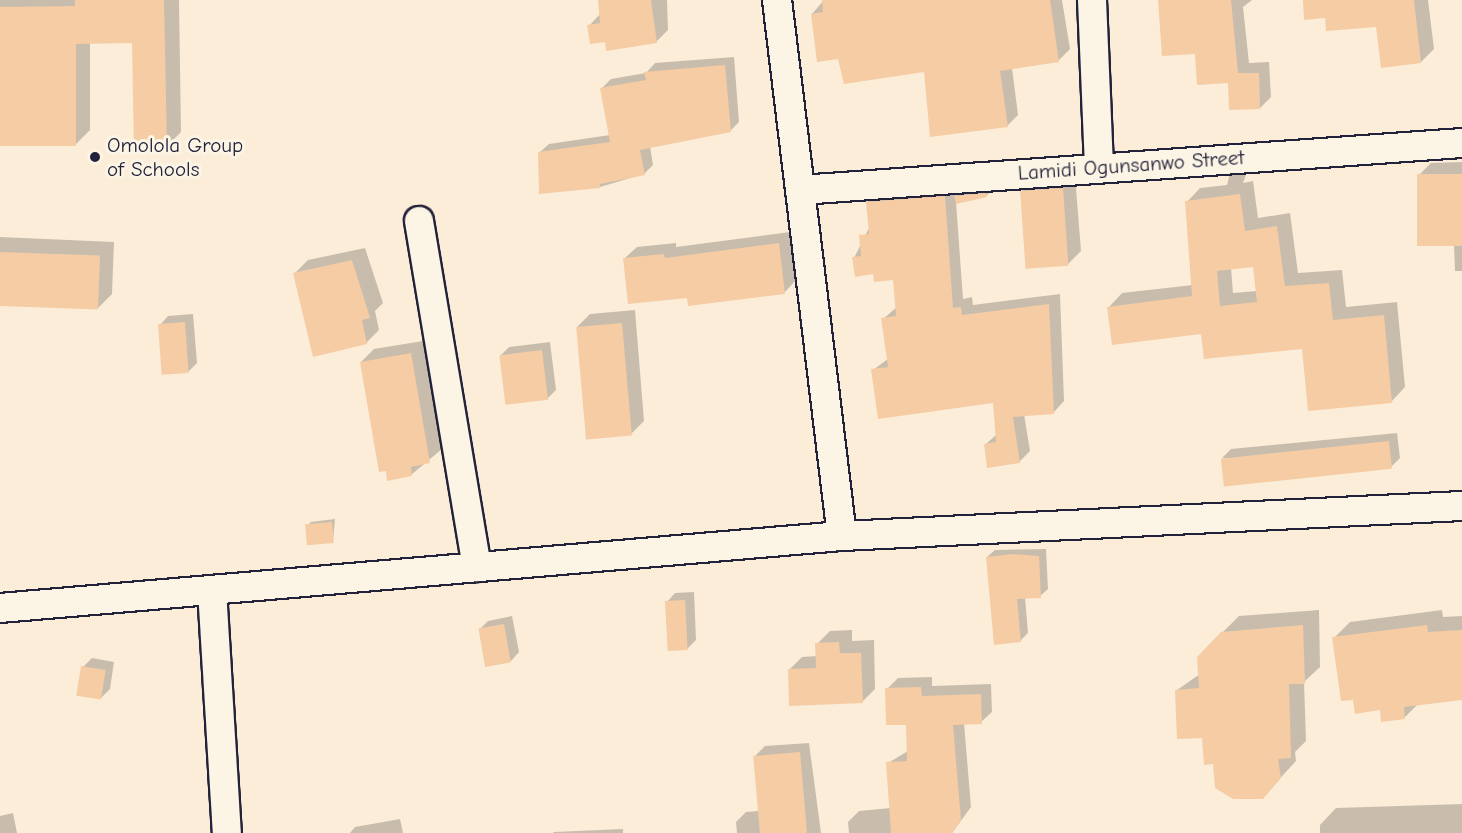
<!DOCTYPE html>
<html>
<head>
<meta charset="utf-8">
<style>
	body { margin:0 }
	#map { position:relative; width:1462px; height:833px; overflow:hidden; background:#fbedd8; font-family:"Comic Neue",sans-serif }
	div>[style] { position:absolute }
	.shadow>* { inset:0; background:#0003 }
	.building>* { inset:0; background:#f5cca4; transform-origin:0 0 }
	.roads { filter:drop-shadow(2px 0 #22223b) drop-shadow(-2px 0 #22223b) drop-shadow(0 2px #22223b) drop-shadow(0 -2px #22223b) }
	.minor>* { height:28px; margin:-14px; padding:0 14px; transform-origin:14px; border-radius:14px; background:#fcf5e5 }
	.dots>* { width:16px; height:16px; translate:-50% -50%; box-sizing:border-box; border:3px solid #fcf5e5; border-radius:50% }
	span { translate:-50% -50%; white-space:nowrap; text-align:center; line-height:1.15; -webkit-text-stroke:6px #fcf5e5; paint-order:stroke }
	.poi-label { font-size:21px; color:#22223b }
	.left { translate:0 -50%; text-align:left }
	.street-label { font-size:21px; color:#22223b }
</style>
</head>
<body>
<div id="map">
	<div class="shadow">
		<i style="clip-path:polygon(0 0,179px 0,181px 132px,166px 147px,133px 41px,90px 42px,90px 130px,75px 145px,0 145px)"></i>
		<i style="clip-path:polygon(599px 0,667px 0,668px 30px,656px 42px,606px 40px,589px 26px,600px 14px)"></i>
		<i style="clip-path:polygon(824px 0,1062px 0,1070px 49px,1059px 60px,1012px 68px,1018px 115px,1007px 126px,925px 70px,839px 57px,812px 14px)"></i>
		<i style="clip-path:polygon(1160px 0,1252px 0,1243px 7px,1249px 63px,1269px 62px,1271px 97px,1260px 108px,1197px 52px)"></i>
		<i style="clip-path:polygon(1304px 0,1428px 0,1434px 49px,1421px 62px,1377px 25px)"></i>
		<i style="clip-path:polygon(734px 57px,739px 122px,730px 131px,650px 146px,653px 165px,644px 174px,600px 187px,539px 153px,549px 144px,610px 135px,602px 88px,611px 79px,646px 73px,655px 63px)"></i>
		<i style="clip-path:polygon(1462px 162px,1462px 271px,1455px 271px,1454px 245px,1418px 176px,1431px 163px)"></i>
		<i style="clip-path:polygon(evenodd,1247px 172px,1243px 183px,1253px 181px,1258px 218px,1290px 213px,1298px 273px,1342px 270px,1346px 307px,1397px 302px,1405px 387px,1392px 401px,1303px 348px,1109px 307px,1122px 293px,1193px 285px,1187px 202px,1200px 188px,1227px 185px,1230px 173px,1247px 172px,1254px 265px,1257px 291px,1233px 293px,1231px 268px,1254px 265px)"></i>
		<i style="clip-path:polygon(1075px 176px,1081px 251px,1068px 264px,1022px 191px,1035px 178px)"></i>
		<i style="clip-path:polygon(955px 186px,956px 196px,964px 188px,993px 189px,986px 196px,956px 202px,963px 299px,972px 297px,973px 305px,1060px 294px,1064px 401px,1054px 412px,1024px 414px,1030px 451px,1019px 462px,985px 445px,997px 434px,994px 402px,873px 370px,888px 359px,883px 319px,897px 307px,895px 279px,854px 258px,870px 226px,867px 202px,878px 192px)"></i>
		<i style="clip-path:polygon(790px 232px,796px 280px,785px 292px,625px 258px,637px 247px,676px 243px,676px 247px)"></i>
		<i style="clip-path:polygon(0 237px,114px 242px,112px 294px,97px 309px,0 304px)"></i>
		<i style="clip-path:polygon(365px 248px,383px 303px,375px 311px,379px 330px,366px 343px,295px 273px,308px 260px)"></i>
		<i style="clip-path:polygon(635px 310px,644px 421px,631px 434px,577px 327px,590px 314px)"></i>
		<i style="clip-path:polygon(193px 314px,197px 363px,188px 372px,160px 325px,168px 316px)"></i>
		<i style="clip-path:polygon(423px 341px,442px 449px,411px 475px,361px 362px,374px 349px)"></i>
		<i style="clip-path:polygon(550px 342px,556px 390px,547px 399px,501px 355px,509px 347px)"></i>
		<i style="clip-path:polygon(1397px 433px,1400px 458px,1391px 467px,1222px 458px,1231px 449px)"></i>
		<i style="clip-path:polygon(335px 519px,333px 541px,307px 526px,311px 522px)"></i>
		<i style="clip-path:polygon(1046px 549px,1048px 589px,1040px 596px,1025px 597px,1028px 633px,1020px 641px,987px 557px,995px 550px)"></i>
		<i style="clip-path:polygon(694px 592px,696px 640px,687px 649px,667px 602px,675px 593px)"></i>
		<i style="clip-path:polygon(1319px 610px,1320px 667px,1304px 682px,1306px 741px,1295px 752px,1296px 761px,1262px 798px,1215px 762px,1177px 690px,1200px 674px,1222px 633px,1239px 616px)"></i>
		<i style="clip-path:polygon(1442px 610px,1443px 617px,1462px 616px,1462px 695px,1418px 704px,1404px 718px,1354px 698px,1334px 638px,1350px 622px)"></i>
		<i style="clip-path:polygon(512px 616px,519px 652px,511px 661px,479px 630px,488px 621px)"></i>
		<i style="clip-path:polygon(852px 630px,852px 641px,874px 640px,875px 689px,862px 702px,789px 670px,802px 657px,817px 656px,817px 644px,830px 631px)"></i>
		<i style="clip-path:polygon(92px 658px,114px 662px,110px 689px,101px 698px,83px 667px)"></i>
		<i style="clip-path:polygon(932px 677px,932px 686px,991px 684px,992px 712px,981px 722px,964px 723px,971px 807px,952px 833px,849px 833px,848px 822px,859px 811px,891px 808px,888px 763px,908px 751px,908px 724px,887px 689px,898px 678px)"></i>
		<i style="clip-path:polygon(809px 743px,821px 833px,737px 833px,736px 822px,746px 812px,759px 811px,755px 756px,765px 746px)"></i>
		<i style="clip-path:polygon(1462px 804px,1462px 833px,1320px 833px,1320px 825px,1336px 808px)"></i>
		<i style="clip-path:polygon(13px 813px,17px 833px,0 833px,0 816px)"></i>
		<i style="clip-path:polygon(400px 819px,403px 833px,350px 833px,355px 827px)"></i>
		<i style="clip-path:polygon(623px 829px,623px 833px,553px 833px,554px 832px)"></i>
	</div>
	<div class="building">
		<i style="clip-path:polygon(75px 0,164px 0,167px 148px,134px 149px,132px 43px,76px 44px,76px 146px,0 146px,0 7px,75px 6px)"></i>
		<i style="clip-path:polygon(598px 0,651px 0,657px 43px,606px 51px,605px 42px,590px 44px,587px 25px,600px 23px)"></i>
		<i style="clip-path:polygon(822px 0,1050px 0,1059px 62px,1000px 71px,1008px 127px,930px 137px,924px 72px,844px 84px,838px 59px,817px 62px,811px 14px,823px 12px)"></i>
		<i style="clip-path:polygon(1158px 0,1231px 0,1238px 73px,1259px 73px,1260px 109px,1229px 110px,1228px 83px,1197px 85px,1195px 54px,1162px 56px)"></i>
		<i style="clip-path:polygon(1303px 0,1414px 0,1421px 63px,1381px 68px,1376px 27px,1326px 31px,1325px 18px,1304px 20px)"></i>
		<i style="clip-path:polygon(725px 65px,731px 132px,640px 150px,645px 175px,600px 184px,600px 188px,539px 194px,538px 152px,610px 142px,600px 88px,646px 80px,644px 72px)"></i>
		<i style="left:1462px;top:174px;width:72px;height:45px;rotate:90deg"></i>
		<i style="left:1063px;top:188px;width:78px;height:43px;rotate:86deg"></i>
		<i style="clip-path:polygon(986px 193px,987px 197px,956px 204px,954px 196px)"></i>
		<i style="clip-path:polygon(evenodd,1240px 194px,1245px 231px,1277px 226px,1285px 286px,1329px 283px,1333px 320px,1384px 315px,1392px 403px,1308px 411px,1302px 349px,1204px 359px,1201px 334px,1112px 345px,1107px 307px,1192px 296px,1185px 201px,1240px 194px,1253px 267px,1257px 302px,1220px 306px,1217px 271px,1253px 267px)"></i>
		<i style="clip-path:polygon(945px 196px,953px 308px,961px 307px,962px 315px,1049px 304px,1054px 414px,1013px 417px,1020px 463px,987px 468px,984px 444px,996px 442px,993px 403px,878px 419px,871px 369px,888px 367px,881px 318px,896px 316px,893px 280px,874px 282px,873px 274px,855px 277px,852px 257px,861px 256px,859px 235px,869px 234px,866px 202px)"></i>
		<i style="clip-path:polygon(779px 243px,785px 294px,688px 306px,687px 298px,628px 304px,623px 258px,664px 254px,665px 258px)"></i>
		<i style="left:0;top:252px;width:100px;height:54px;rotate:2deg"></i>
		<i style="clip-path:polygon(352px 260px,370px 318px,362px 320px,367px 344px,313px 357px,293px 273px)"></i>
		<i style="left:185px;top:322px;width:51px;height:27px;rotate:86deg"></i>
		<i style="left:622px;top:323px;width:113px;height:46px;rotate:85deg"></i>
		<i style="left:542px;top:350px;width:50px;height:43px;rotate:83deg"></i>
		<i style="clip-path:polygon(411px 353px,430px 463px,411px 467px,412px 476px,387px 481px,386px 471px,379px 472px,360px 362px)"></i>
		<i style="left:1389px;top:441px;width:28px;height:169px;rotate:84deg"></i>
		<i style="left:332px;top:522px;width:21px;height:27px;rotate:85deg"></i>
		<i style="clip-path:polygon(1013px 554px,1039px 556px,1041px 598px,1017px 599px,1021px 642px,994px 645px,986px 557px)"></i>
		<i style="left:685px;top:600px;width:50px;height:20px;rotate:87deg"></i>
		<i style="left:504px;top:624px;width:39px;height:26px;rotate:80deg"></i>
		<i style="clip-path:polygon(1303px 625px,1305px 684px,1289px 684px,1291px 758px,1278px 759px,1281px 778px,1263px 799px,1233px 799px,1215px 788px,1213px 764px,1204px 765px,1202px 738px,1177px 739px,1175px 690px,1199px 688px,1197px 657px,1221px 632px)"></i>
		<i style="clip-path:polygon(1427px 625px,1428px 632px,1462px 630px,1462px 700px,1404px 707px,1405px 719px,1381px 722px,1380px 710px,1355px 714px,1353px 700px,1341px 701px,1332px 637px)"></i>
		<i style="clip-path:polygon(839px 642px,840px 653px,861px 653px,863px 703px,789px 706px,788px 669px,816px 668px,815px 643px)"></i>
		<i style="left:81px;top:666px;width:25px;height:30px;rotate:9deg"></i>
		<i style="clip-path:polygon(921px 687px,922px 696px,981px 694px,982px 724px,953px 725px,961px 820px,952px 833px,891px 833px,886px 762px,907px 761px,906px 725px,886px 725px,885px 688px)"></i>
		<i style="left:800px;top:752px;width:81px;height:47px;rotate:85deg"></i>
	</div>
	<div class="roads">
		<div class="minor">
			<i style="left:777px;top:0;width:540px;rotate:83.09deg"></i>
			<i style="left:1092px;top:0;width:167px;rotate:87.6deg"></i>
			<i style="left:800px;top:190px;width:664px;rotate:-4.06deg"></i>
			<i style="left:419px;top:221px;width:351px;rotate:80.5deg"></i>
			<i style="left:212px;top:590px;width:243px;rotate:86.5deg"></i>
			<i style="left:0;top:608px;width:845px;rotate:-4.89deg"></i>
			<i style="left:842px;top:536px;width:621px;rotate:-2.77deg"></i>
		</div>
	</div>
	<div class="dots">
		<i style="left:95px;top:157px;background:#22223b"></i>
	</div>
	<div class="poi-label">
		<span class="left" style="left:107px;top:157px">Omolola Group<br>of Schools</span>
	</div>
	<div class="street-label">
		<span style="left:1131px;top:165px;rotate:-4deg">Lamidi Ogunsanwo Street</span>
	</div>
</div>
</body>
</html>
